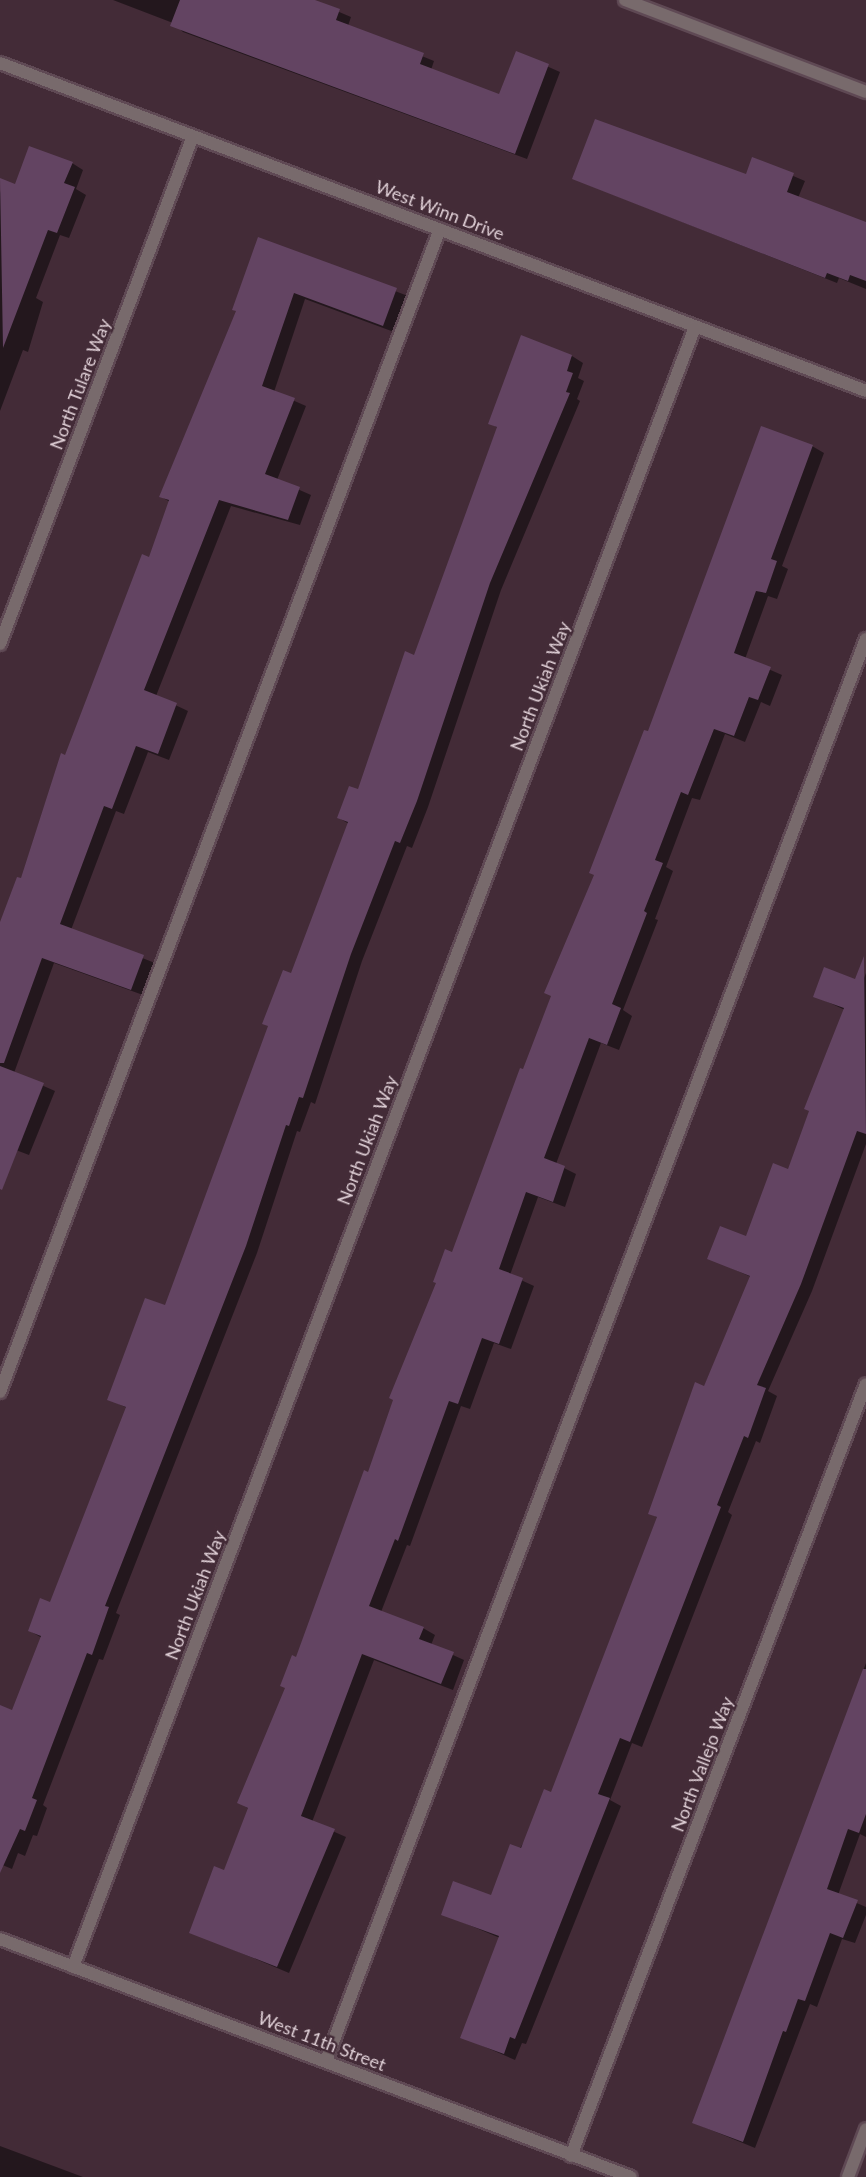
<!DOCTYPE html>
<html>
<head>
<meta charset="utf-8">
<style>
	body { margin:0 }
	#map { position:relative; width:866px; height:2177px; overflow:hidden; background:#432b37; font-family:Lato,sans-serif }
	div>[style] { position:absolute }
	.shadow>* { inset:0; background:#0007 }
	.building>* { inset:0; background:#634462 }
	.roads { filter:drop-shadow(2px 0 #5f4954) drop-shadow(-2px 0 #5f4954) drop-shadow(0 2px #5f4954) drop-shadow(0 -2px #5f4954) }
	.service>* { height:12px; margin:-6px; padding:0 6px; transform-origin:6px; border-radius:6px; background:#786a6c }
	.minor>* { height:12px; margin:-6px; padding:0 6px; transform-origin:6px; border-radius:6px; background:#786a6c }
	.tertiary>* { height:12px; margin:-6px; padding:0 6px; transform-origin:6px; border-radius:6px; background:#786a6c }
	span { translate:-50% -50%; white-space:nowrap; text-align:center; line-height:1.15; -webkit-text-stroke:4.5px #432b37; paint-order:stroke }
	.street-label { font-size:18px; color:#dfcfd6 }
</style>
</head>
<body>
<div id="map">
	<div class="shadow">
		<i style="clip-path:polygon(113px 0,311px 0,351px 17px,348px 26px,434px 61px,431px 70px,500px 96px,517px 53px,560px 72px,527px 159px,183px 32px,173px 23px)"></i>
		<i style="clip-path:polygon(753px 159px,805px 181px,798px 198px,866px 224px,866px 289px,839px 278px,837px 283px,574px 179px,746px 176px)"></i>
		<i style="clip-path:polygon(72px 163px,83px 170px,76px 189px,86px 195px,69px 238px,60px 235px,36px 298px,43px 302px,28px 352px,23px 350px,0 411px,0 193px,5px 181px,16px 186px)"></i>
		<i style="clip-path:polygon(259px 239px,408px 296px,394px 332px,305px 299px,274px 392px,306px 406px,277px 480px,311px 495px,300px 525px,231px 506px,156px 696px,188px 711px,169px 760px,148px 752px,124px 814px,116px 811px,71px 930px,155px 963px,143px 995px,54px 963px,14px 1073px,55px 1091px,29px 1155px,0 1144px,0 928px,22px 880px,66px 757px,150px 559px,170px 502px,160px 496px,237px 311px)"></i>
		<i style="clip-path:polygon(572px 356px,583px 363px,578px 378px,584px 381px,577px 399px,580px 401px,501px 590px,428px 807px,412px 848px,407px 846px,362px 961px,315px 1104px,311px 1102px,300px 1132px,297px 1131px,257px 1253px,116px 1613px,120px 1615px,103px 1660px,99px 1659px,43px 1805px,47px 1808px,37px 1836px,33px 1835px,25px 1856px,18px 1853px,12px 1869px,0 1864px,0 1707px,13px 1712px,42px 1638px,30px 1631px,51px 1604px,127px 1408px,109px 1399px,166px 1307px,349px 824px,339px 818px,359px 791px,415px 657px,498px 428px,490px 423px)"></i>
		<i style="clip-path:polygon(812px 446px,824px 453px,782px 566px,788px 569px,777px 599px,768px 596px,745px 659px,782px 675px,770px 706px,761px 702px,745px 742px,725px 734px,700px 800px,692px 798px,666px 867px,673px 871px,655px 919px,658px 920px,623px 1010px,632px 1016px,619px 1050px,601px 1043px,556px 1164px,576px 1174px,565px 1207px,538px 1197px,510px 1275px,534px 1286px,511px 1349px,494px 1343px,470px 1409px,461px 1406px,410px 1546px,407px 1545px,381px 1612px,423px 1628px,435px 1635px,431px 1645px,464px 1660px,453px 1690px,374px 1660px,312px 1822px,346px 1837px,289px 1973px,191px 1932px,225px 1872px,249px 1809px,239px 1803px,287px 1688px,524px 1071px,649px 733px)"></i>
		<i style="clip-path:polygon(866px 973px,866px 1144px,812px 1291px,768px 1391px,777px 1396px,760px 1443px,756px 1441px,728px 1512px,732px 1515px,642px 1747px,632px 1743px,610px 1800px,621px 1806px,526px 2044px,522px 2043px,515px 2060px,462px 2037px,500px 1938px,443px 1914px,492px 1896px,552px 1794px,658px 1518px,650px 1513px,751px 1277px,709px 1258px,747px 1238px,789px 1171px,845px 1010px,815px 996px,862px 983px)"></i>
		<i style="clip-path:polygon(866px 1663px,866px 1837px,860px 1834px,838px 1895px,866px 1907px,866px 1915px,855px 1943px,842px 1939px,817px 2007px,810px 2004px,755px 2148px,694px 2123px)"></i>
		<i style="clip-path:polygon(0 2146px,83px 2177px,0 2177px)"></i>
	</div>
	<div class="building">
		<i style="clip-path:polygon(180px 0,315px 0,340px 9px,336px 20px,424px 53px,420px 64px,499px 94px,516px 51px,549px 64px,515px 154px,170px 26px)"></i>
		<i style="clip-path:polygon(595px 119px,746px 174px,752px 157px,794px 173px,787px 192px,866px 222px,866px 281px,850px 275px,848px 281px,827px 273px,825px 278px,572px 179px)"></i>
		<i style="clip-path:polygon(29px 146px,73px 162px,64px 183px,75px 187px,57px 233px,48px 230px,3px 348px,0 178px,15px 184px)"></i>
		<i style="clip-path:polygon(258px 237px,397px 288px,383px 326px,294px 293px,262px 386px,295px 398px,265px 474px,300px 487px,288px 520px,219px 500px,144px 690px,177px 703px,158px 754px,136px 746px,112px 809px,104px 806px,60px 924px,144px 955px,131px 990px,42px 958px,4px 1063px,0 1063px,0 922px,17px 877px,21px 878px,61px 753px,65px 755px,142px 554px,149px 557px,169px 500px,159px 497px,236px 311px,232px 310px)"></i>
		<i style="clip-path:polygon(521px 335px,572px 355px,567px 371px,573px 373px,566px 392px,570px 393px,490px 583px,417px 801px,400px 843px,395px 841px,351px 954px,303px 1098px,299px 1097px,289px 1126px,286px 1125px,246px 1246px,105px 1606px,109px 1607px,92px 1655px,87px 1653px,32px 1798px,37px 1800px,25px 1831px,20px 1829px,0 1873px,0 1705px,12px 1710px,41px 1636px,28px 1631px,40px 1598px,50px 1602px,126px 1407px,107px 1400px,145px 1298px,165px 1305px,268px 1026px,262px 1024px,283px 970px,291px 973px,348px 822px,337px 818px,349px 786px,358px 789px,405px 651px,414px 655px,464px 518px,497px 427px,488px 424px)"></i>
		<i style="clip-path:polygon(761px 426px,813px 445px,771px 559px,777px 561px,766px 593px,756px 591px,734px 653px,771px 667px,758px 700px,749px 697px,734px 736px,714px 729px,688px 795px,681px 792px,655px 860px,663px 863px,644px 911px,647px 913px,612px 1004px,621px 1008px,607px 1045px,589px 1038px,544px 1158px,565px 1166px,553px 1202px,526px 1192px,499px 1269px,523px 1278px,499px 1344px,482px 1338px,458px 1404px,449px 1401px,398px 1541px,395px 1539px,369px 1606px,424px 1627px,419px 1639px,454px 1652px,441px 1684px,362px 1654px,301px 1816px,335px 1829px,277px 1967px,189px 1933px,214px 1866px,224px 1870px,248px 1808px,237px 1803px,285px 1688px,280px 1686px,292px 1655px,296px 1657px,364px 1470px,368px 1472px,393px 1400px,389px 1398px,436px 1283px,433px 1282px,445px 1249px,452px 1252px,520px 1068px,523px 1069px,551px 996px,544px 993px,594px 875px,589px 873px,644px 730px,648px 731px)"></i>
		<i style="clip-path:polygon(864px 956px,866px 1134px,857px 1131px,801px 1284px,757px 1385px,766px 1388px,748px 1438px,744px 1436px,717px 1505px,721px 1507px,630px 1742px,620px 1738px,598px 1794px,610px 1798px,515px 2039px,510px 2037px,504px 2054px,460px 2038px,499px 1936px,441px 1915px,453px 1881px,491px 1895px,510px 1844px,521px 1848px,544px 1789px,551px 1792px,657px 1517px,648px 1514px,695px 1382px,704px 1386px,750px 1276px,707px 1259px,720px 1226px,746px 1236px,773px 1163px,788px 1169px,809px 1111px,804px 1109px,844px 1008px,813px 997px,824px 967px,855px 979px)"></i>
		<i style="clip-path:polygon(0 1066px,44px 1083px,2px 1190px,0 1189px)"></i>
		<i style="clip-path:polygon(863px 1669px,866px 1669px,866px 1814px,859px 1833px,848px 1829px,827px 1889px,858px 1900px,843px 1938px,830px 1933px,805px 2001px,798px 1999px,786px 2032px,783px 2031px,743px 2142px,692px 2123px)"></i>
	</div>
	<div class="roads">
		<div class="service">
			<i style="left:625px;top:0;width:258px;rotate:20.9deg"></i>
			<i style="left:0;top:1392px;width:1243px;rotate:-69.28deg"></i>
			<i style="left:326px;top:2061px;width:1521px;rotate:-69.21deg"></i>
			<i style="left:848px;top:2177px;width:51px;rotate:-69.4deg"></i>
		</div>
		<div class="minor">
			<i style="left:0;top:63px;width:926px;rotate:20.74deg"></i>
			<i style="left:0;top:644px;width:543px;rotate:-69.2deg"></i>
			<i style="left:73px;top:1967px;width:1754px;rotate:-69.23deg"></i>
			<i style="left:571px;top:2156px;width:826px;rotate:-69.09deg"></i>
		</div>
		<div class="tertiary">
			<i style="left:0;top:1939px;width:674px;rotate:20.67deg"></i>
		</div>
	</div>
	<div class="street-label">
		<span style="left:440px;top:210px;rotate:21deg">West Winn Drive</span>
		<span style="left:80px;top:384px;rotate:-69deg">North Tulare Way</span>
		<span style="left:540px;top:686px;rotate:-69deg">North Ukiah Way</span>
		<span style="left:367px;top:1140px;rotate:-69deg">North Ukiah Way</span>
		<span style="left:195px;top:1595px;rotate:-69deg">North Ukiah Way</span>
		<span style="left:702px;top:1764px;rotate:-69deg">North Vallejo Way</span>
		<span style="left:322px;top:2041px;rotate:21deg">West 11th Street</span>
	</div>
</div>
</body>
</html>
